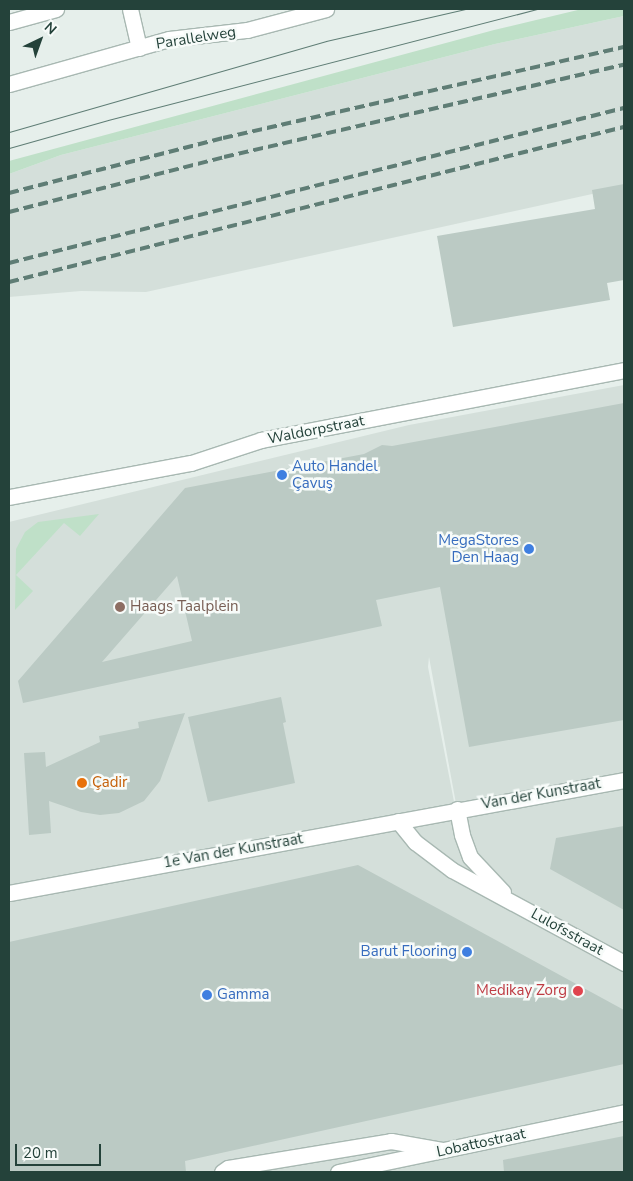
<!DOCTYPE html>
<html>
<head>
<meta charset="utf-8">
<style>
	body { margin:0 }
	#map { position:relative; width:633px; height:1181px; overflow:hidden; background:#e6efeb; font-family:"Nunito Sans",sans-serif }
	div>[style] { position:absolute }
	.built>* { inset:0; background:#d4dfda }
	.green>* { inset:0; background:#bfe0c8 }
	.building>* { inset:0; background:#bbcac4 }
	.roads { filter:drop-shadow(1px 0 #a8b8b2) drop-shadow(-1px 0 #a8b8b2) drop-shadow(0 1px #a8b8b2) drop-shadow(0 -1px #a8b8b2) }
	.service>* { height:15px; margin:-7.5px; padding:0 7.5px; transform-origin:7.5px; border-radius:7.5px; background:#fff }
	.minor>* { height:15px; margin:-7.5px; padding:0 7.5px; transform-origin:7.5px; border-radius:7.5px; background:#fff }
	.tertiary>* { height:15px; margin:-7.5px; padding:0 7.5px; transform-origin:7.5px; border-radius:7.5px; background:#fff }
	.tram>* { height:1px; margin:-0.5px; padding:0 0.5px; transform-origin:0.5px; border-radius:0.5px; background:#5f7d75 }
	.rail>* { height:4px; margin-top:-2px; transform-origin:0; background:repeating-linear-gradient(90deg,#5f7d75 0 10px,transparent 0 15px) }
	.dots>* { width:14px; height:14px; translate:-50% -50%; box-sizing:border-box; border:2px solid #f7fbf9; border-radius:50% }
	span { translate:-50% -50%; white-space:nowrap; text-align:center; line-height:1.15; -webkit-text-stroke:5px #f7fbf9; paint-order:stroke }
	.street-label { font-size:15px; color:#24423a }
	.shop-label { font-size:15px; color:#366cbe }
	.left { translate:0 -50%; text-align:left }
	.right { translate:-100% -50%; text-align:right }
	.education-label { font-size:15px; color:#785e54 }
	.food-label { font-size:15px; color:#c56008 }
	.health-label { font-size:15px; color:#be3a42 }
	.frame { position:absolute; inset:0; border:10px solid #24423a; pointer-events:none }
	.north { position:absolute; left:15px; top:15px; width:50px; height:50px; -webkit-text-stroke:4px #f7fbf9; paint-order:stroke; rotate:42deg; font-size:14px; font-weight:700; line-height:20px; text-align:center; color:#24423a }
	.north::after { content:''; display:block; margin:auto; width:18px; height:22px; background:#24423a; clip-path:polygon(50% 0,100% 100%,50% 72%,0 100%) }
	.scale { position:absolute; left:15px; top:1144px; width:86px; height:22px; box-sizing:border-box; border:2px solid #24423a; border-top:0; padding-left:6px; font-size:15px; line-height:18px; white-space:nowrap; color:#24423a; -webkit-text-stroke:4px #f7fbf9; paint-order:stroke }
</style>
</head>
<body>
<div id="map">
	<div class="built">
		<i style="clip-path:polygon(624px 16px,624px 187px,146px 292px,81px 291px,9px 297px,9px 174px,61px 155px,495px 44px)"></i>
		<i style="clip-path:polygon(624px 385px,624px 780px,457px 809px,429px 657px,428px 667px,456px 812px,624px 784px,624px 1172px,9px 1172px,9px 522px,409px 425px)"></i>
	</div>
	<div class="green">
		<i style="clip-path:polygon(582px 9px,624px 9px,624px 16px,495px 44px,61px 155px,9px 174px,9px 161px,494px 30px)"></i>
		<i style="clip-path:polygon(99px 514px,80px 536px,64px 523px,16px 575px,33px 591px,15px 610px,16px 549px,25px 532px,38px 522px)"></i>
	</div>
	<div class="building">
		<i style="clip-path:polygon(624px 184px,624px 280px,607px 283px,610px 300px,453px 327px,437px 236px,595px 209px,592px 190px)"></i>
		<i style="clip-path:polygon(evenodd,624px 403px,624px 720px,469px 747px,440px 587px,376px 600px,382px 626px,23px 703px,18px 681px,185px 488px,364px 454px,382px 445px,392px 446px,624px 403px,177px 576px,192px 641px,102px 662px,177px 576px)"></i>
		<i style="clip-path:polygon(281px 697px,286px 722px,283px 723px,295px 783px,208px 802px,188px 717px)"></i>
		<i style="clip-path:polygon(185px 713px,160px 781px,144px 801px,119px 813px,100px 815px,81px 812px,49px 801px,51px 833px,29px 835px,24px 753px,45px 752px,46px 767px,100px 742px,99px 736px,139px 728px,138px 722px)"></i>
		<i style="clip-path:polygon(624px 826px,624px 910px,550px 869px,556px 838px)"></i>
		<i style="clip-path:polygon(358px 865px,624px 1010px,624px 1064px,185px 1161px,186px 1172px,9px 1172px,9px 942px)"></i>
		<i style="clip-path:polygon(624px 1136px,624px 1172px,504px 1172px,503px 1160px)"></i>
	</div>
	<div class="roads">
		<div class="service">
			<i style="left:222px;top:1172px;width:7px;rotate:-34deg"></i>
			<i style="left:228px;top:1168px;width:165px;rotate:-9.4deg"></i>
			<i style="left:391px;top:1141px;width:53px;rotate:9.8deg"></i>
		</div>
		<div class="minor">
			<i style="left:130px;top:9px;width:40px;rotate:77deg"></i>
			<i style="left:9px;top:22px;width:49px;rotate:-15.5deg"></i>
			<i style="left:9px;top:84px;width:166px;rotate:-15.7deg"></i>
			<i style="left:169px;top:39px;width:79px;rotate:-6.6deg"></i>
			<i style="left:247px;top:30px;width:82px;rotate:-14.9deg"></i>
			<i style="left:457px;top:809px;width:26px;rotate:79deg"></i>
			<i style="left:462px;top:835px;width:23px;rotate:70deg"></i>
			<i style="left:470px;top:857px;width:48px;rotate:46.7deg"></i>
			<i style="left:398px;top:821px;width:27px;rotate:51deg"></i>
			<i style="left:415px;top:842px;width:46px;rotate:37.1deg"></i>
			<i style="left:452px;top:870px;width:196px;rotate:28.4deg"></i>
			<i style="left:9px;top:893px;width:625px;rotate:-10.41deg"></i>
			<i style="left:338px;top:1172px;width:292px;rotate:-11.8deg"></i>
		</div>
		<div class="tertiary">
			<i style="left:9px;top:497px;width:185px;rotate:-10.6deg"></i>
			<i style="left:191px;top:463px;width:74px;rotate:-18.2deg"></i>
			<i style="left:261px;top:440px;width:370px;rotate:-10.9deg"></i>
		</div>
	</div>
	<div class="tram">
		<i style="left:9px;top:132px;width:330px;rotate:-16deg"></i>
		<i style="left:326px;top:41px;width:144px;rotate:-12.9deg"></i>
		<i style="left:9px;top:148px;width:103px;rotate:-15.8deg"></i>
		<i style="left:108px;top:120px;width:444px;rotate:-14.5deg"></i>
	</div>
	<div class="rail">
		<i style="left:9px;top:193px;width:221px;rotate:-14.4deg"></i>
		<i style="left:223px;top:138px;width:411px;rotate:-12.8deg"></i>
		<i style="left:9px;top:212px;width:222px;rotate:-14.3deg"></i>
		<i style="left:224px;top:157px;width:410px;rotate:-13deg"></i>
		<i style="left:9px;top:263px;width:634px;rotate:-14.15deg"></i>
		<i style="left:9px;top:282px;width:634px;rotate:-14.15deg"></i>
	</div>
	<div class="dots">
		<i style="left:282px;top:475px;background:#3f7fe0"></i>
		<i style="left:529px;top:549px;background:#3f7fe0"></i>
		<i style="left:120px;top:607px;background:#8d6e63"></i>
		<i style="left:82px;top:783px;background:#e8710a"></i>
		<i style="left:467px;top:952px;background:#3f7fe0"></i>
		<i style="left:578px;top:991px;background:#e0444e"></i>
		<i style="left:207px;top:995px;background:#3f7fe0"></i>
	</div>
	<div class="street-label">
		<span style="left:196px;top:38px;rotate:-9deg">Parallelweg</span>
		<span style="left:316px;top:430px;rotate:-11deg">Waldorpstraat</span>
		<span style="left:541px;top:794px;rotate:-10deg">Van der Kunstraat</span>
		<span style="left:233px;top:851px;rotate:-10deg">1e Van der Kunstraat</span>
		<span style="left:567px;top:932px;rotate:29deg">Lulofsstraat</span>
		<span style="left:481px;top:1143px;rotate:-12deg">Lobattostraat</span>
	</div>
	<div class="shop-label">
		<span class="left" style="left:292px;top:475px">Auto Handel<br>Çavuş</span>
		<span class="right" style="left:519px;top:549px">MegaStores<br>Den Haag</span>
		<span class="right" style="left:457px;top:952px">Barut Flooring</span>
		<span class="left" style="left:217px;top:995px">Gamma</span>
	</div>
	<div class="education-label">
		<span class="left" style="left:130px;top:607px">Haags Taalplein</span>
	</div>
	<div class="food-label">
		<span class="left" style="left:92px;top:783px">Çadir</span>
	</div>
	<div class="health-label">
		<span class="right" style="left:567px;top:991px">Medikay Zorg</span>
	</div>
	<div class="frame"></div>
	<div class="north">N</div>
	<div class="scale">20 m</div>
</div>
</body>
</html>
